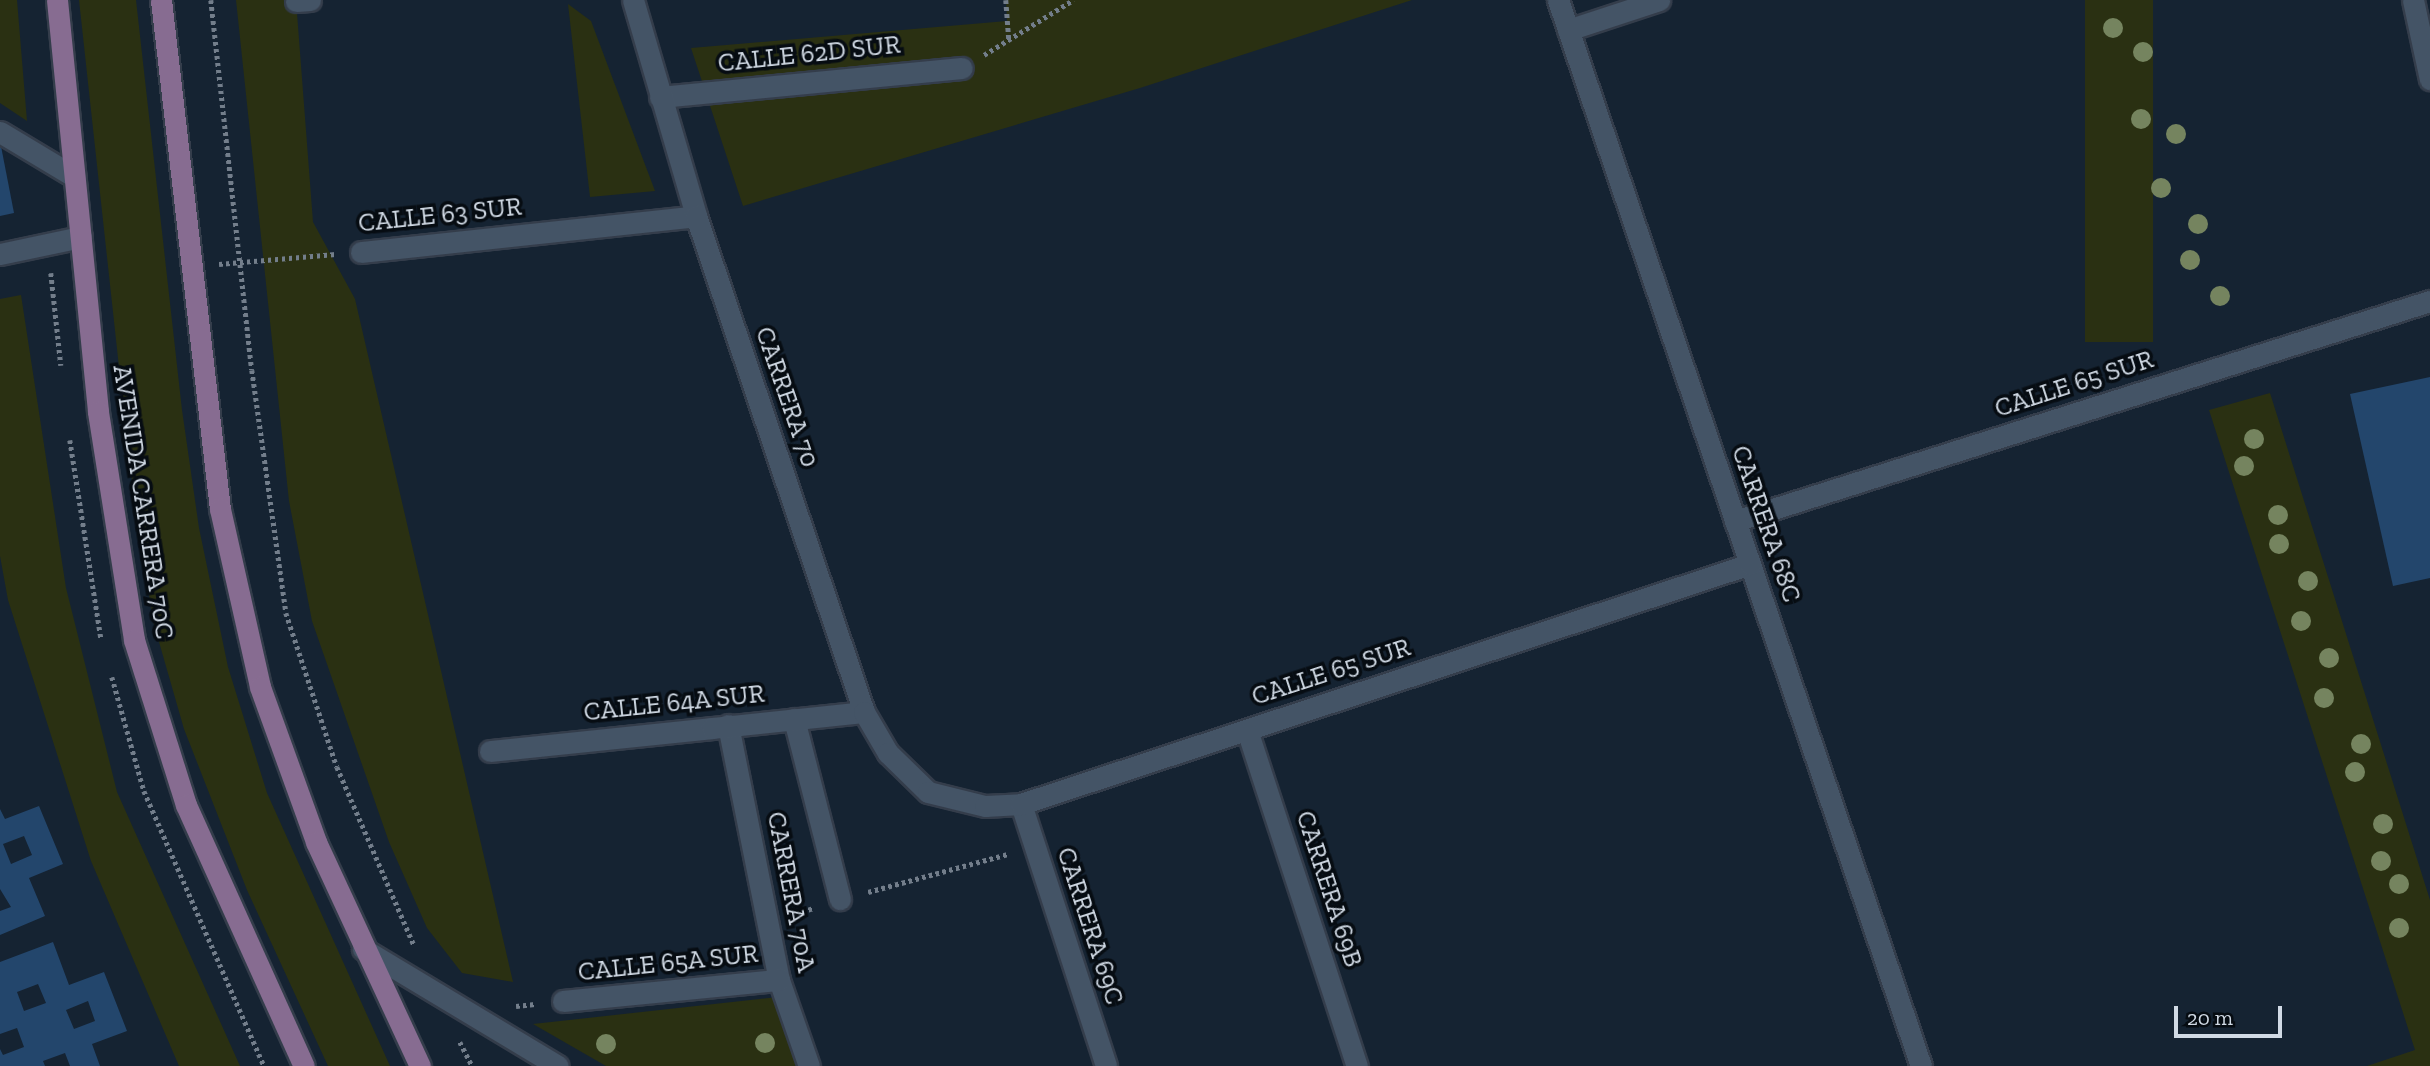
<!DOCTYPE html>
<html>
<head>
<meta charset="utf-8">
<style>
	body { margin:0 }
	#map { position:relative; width:2430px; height:1066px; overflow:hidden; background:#152332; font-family:"Zilla Slab",serif }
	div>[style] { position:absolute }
	.green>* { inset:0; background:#2a3012; transform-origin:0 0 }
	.building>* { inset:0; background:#23466c }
	.path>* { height:4.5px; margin-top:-2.25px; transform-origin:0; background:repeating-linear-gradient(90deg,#737e8b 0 3.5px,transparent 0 7px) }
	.roads { filter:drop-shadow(2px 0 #343d4b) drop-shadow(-2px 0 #343d4b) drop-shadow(0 2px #343d4b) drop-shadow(0 -2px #343d4b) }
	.service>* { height:21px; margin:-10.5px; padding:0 10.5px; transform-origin:10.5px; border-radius:10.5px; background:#445466 }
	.minor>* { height:21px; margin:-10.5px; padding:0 10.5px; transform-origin:10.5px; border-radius:10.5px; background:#445466 }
	.tertiary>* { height:21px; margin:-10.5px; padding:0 10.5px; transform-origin:10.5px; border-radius:10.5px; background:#445466 }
	.primary>* { height:21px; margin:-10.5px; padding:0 10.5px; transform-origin:10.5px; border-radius:10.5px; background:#876c91 }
	.trees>* { width:20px; height:20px; margin:-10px; border-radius:50%; background:#75845f }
	span { translate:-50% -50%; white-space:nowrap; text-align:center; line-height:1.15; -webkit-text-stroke:7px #060c12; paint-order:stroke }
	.street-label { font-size:26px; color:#d1dae5 }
	.scale { position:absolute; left:2174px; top:1006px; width:108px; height:32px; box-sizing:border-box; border:4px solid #d1dae5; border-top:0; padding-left:9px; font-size:21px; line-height:24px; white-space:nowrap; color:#d1dae5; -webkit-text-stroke:5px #060c12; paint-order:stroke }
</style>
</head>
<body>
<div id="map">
	<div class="green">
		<i style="clip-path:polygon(0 0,17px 0,27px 121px,0 103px)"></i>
		<i style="clip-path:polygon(79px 0,136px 0,182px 410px,199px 528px,228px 667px,267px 793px,390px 1066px,328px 1066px,247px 890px,184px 729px,153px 621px,129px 459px)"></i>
		<i style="clip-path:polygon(236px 0,296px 0,313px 222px,355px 299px,513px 982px,462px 973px,427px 928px,389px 842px,312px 621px,289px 501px)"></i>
		<i style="clip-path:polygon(1006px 0,1412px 0,1140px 88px,743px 206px,691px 48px,1007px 21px)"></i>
		<i style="left:2085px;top:0;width:68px;height:342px"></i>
		<i style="clip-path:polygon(568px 4px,591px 21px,655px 191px,590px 197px)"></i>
		<i style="clip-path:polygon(21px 295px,66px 588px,117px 792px,240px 1066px,179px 1066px,91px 861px,8px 600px,0 556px,0 299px)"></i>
		<i style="clip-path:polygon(2270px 393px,2430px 900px,2430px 1066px,2367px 1066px,2415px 1050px,2209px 410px)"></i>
		<i style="clip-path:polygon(778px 997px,798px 1066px,606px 1066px,533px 1024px)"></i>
	</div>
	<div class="building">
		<i style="clip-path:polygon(0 141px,14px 213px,0 216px)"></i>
		<i style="clip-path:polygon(2430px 377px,2430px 578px,2393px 586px,2350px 394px)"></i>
		<i style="clip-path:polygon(evenodd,39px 806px,63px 864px,29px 878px,45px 916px,0 935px,0 911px,11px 907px,0 889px,0 809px,5px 819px,39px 806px,24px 836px,32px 855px,11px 864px,3px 844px,24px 836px)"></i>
		<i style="clip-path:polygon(evenodd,53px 942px,69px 985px,104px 972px,127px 1031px,92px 1044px,100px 1066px,70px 1066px,65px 1053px,43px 1061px,45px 1066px,0 1066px,0 1049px,3px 1055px,24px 1047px,17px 1028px,0 1034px,0 962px,53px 942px,38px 984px,46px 1003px,24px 1011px,17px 992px,38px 984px,53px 942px,88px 1001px,95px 1021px,74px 1029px,66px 1010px,88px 1001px)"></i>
	</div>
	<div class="path">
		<i style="left:211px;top:0;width:372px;rotate:83.7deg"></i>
		<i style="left:252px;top:370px;width:245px;rotate:82deg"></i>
		<i style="left:286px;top:613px;width:162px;rotate:71.7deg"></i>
		<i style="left:337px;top:767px;width:194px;rotate:66.6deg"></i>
		<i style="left:1006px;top:0;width:40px;rotate:85.7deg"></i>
		<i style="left:984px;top:55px;width:105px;rotate:-31.7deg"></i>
		<i style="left:219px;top:264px;width:117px;rotate:-4.9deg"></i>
		<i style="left:51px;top:273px;width:93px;rotate:83.8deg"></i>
		<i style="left:70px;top:440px;width:200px;rotate:81.1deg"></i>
		<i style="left:112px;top:677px;width:118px;rotate:74.3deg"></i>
		<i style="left:144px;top:791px;width:300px;rotate:66.4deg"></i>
		<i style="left:868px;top:892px;width:145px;rotate:-15.2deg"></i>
		<i style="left:795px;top:914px;width:19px;rotate:-18deg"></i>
		<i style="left:516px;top:1006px;width:19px;rotate:-6deg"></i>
		<i style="left:460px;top:1042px;width:27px;rotate:63deg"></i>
	</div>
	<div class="roads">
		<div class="service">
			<i style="left:0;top:132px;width:87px;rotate:31deg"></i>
			<i style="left:794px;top:719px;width:186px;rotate:75.7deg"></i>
			<i style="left:490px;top:751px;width:223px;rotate:-5.9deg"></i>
		</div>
		<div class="minor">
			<i style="left:296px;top:1px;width:14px;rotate:-4deg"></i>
			<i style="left:1568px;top:30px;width:96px;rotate:-18.2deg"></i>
			<i style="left:660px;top:97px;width:303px;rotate:-5.5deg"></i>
			<i style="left:361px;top:252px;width:337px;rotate:-6.1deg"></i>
			<i style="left:0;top:254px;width:83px;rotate:-11.9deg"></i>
			<i style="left:1735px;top:521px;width:729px;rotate:-17.57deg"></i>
			<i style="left:1750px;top:564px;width:530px;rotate:71.19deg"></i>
			<i style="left:728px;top:725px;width:260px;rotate:78.7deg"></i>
			<i style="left:779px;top:980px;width:91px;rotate:70.8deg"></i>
			<i style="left:712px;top:728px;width:153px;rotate:-6deg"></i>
			<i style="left:1247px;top:730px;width:354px;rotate:71.9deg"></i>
			<i style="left:1021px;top:804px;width:275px;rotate:72deg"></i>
			<i style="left:363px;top:949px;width:227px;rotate:31deg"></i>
			<i style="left:563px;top:1001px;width:217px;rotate:-5.6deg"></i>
		</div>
		<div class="tertiary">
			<i style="left:633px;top:0;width:225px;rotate:73.7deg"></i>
			<i style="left:696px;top:216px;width:524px;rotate:71.29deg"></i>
			<i style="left:864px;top:712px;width:48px;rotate:59.7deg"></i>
			<i style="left:888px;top:753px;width:56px;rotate:44.3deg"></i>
			<i style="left:928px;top:792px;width:59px;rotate:13.8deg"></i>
			<i style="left:985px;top:806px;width:36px;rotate:-3deg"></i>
			<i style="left:1021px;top:804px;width:767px;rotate:-18.22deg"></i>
			<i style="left:1750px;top:564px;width:596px;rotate:-108.8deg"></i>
			<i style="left:2413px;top:0;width:81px;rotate:77.9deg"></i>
		</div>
		<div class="primary">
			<i style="left:57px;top:0;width:414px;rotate:84.3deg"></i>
			<i style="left:98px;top:412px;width:231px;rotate:81deg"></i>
			<i style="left:134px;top:640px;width:173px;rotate:72.5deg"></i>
			<i style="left:186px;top:805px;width:286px;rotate:65.7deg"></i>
			<i style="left:161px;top:0;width:512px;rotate:83.39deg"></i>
			<i style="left:220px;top:509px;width:182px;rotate:77.3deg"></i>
			<i style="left:260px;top:687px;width:165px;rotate:70.1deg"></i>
			<i style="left:316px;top:842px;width:247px;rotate:65.1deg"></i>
		</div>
	</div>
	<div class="trees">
		<i style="left:2113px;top:28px"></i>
		<i style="left:2143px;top:52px"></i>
		<i style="left:2141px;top:119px"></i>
		<i style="left:2176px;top:134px"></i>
		<i style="left:2161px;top:188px"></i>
		<i style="left:2198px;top:224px"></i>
		<i style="left:2190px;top:260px"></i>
		<i style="left:2220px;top:296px"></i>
		<i style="left:2254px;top:439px"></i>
		<i style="left:2244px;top:466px"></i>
		<i style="left:2278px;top:515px"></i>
		<i style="left:2279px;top:544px"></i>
		<i style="left:2308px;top:581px"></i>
		<i style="left:2301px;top:621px"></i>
		<i style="left:2329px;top:658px"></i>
		<i style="left:2324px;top:698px"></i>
		<i style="left:2361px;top:744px"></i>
		<i style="left:2355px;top:772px"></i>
		<i style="left:2383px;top:824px"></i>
		<i style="left:2381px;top:861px"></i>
		<i style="left:2399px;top:884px"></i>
		<i style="left:2399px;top:928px"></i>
		<i style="left:765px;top:1043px"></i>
		<i style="left:606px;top:1044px"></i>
	</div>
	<div class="street-label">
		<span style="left:809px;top:54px;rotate:-6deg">CALLE 62D SUR</span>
		<span style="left:440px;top:215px;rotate:-6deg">CALLE 63 SUR</span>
		<span style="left:2074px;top:384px;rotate:-18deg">CALLE 65 SUR</span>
		<span style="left:787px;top:397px;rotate:71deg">CARRERA 70</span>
		<span style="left:143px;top:502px;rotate:81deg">AVENIDA CARRERA 70C</span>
		<span style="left:1766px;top:524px;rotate:71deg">CARRERA 68C</span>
		<span style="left:1331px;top:672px;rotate:-18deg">CALLE 65 SUR</span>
		<span style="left:674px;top:703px;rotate:-6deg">CALLE 64A SUR</span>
		<span style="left:1329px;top:889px;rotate:72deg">CARRERA 69B</span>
		<span style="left:791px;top:892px;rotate:79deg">CARRERA 70A</span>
		<span style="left:1090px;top:926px;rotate:72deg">CARRERA 69C</span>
		<span style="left:668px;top:963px;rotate:-6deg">CALLE 65A SUR</span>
	</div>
	<div class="scale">20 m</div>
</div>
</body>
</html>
